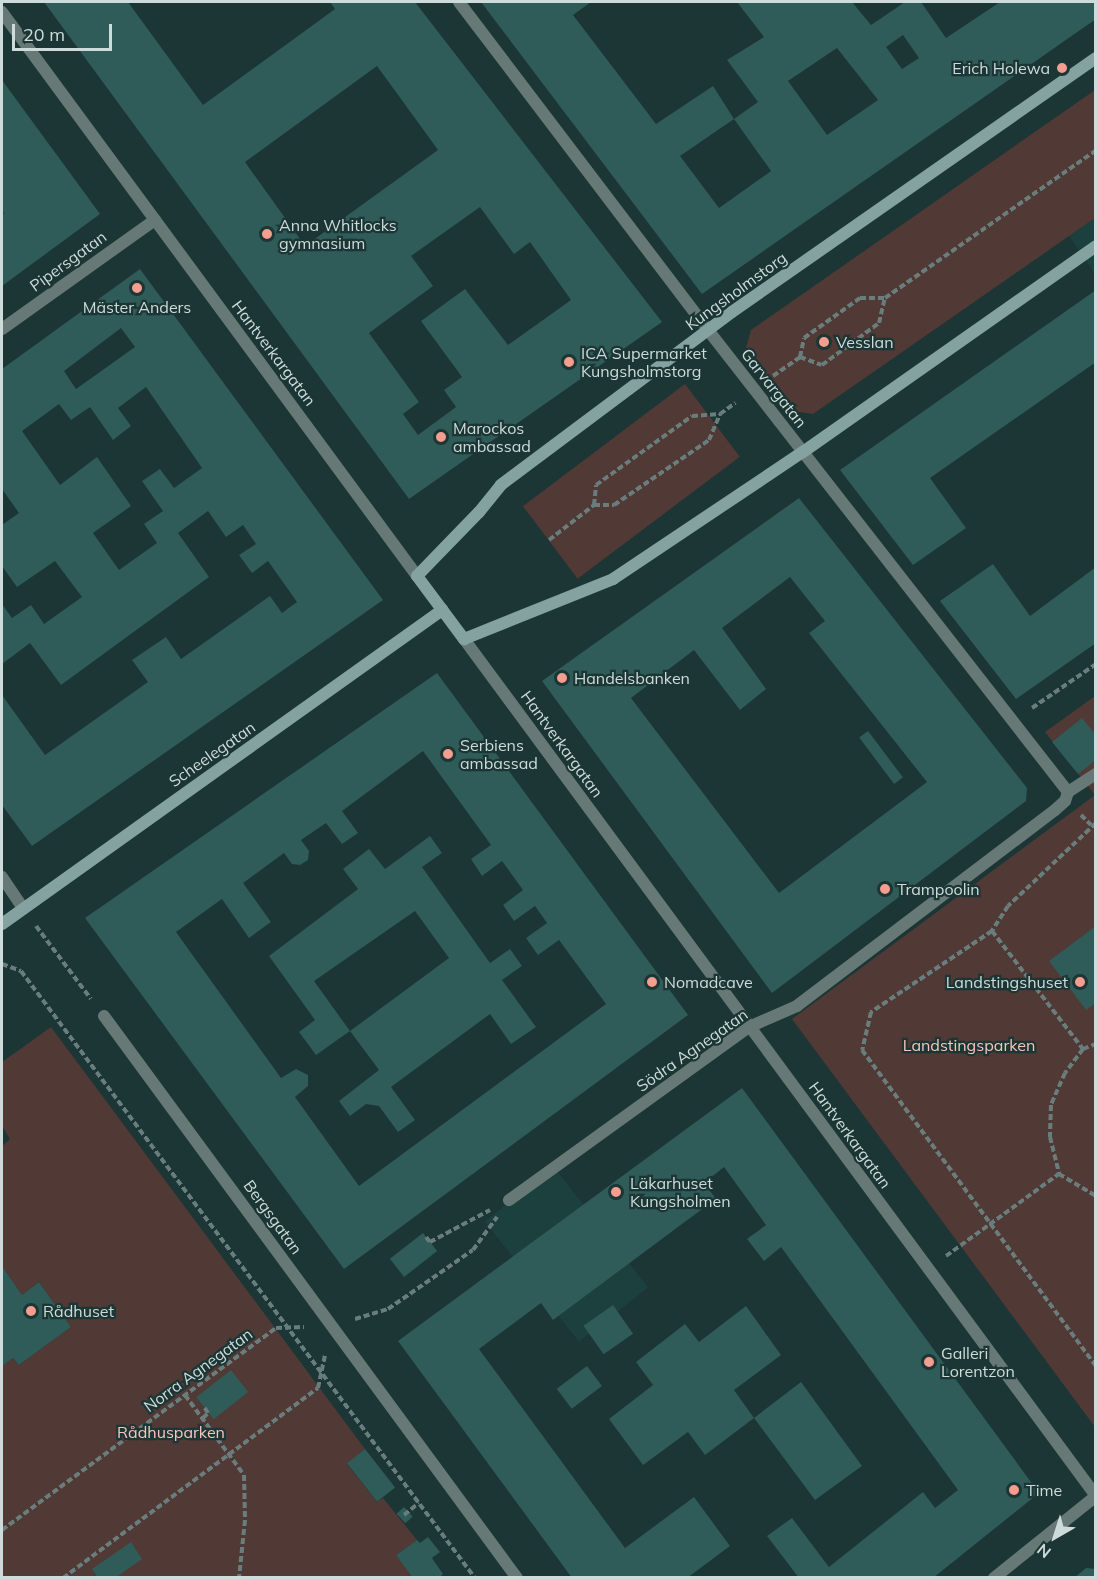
<!DOCTYPE html>
<html>
<head>
<meta charset="utf-8">
<style>
	body { margin:0 }
	#map { position:relative; width:1097px; height:1579px; overflow:hidden; background:#1b3634; font-family:Mulish,sans-serif }
	div>[style] { position:absolute }
	.built>* { inset:0; background:#1b403d; transform-origin:0 0 }
	.green>* { inset:0; background:#513936; transform-origin:0 0 }
	.building>* { inset:0; background:#2f5b58; transform-origin:0 0 }
	.path>* { height:4px; margin-top:-2px; transform-origin:0; background:repeating-linear-gradient(90deg,#697e7c 0 6px,transparent 0 9px) }
	.lane>* { height:12px; margin:-6px; padding:0 6px; transform-origin:6px; border-radius:6px; background:#667977 }
	.street>* { height:12px; margin:-6px; padding:0 6px; transform-origin:6px; border-radius:6px; background:#667977 }
	.secondary>* { height:12px; margin:-6px; padding:0 6px; transform-origin:6px; border-radius:6px; background:#84a29f }
	.dots>* { width:16px; height:16px; translate:-50% -50%; box-sizing:border-box; border:3px solid #1b3634; border-radius:50% }
	span { translate:-50% -50%; white-space:nowrap; text-align:center; line-height:1.15; -webkit-text-stroke:4.5px #1b3634; paint-order:stroke }
	.poi-label { font-size:16px; color:#cddcda }
	.right { translate:-100% -50%; text-align:right }
	.left { translate:0 -50%; text-align:left }
	.street-label { font-size:16px; color:#cddcda }
	.park-label { font-size:16px; color:#fbc5bb }
	.frame { position:absolute; inset:0; border:3px solid #cddcda; pointer-events:none }
	.north { position:absolute; left:1025px; top:1507px; width:60px; height:60px; -webkit-text-stroke:4px #1b3634; paint-order:stroke; rotate:219deg; font-size:16px; font-weight:700; line-height:24px; text-align:center; color:#cddcda }
	.north::after { content:''; display:block; margin:auto; width:21px; height:27px; background:#cddcda; clip-path:polygon(50% 0,100% 100%,50% 72%,0 100%) }
	.scale { position:absolute; left:12px; top:24px; width:100px; height:27px; box-sizing:border-box; border:3px solid #cddcda; border-top:0; padding-left:8px; font-size:18px; line-height:21px; white-space:nowrap; color:#cddcda; -webkit-text-stroke:4px #1b3634; paint-order:stroke }
</style>
</head>
<body>
<div id="map">
	<div class="built">
		<i style="clip-path:polygon(1095px 218px,1095px 274px,1069px 236px)"></i>
		<i style="left:554px;top:1167px;width:153px;height:88px;rotate:52deg"></i>
	</div>
	<div class="green">
		<i style="clip-path:polygon(1095px 90px,1095px 218px,813px 414px,792px 411px,746px 348px,751px 330px)"></i>
		<i style="left:685px;top:384px;width:91px;height:203px;rotate:53deg"></i>
		<i style="clip-path:polygon(1095px 696px,1095px 1427px,792px 1019px,1095px 795px,1045px 732px)"></i>
		<i style="clip-path:polygon(51px 1027px,365px 1449px,347px 1464px,377px 1502px,383px 1498px,417px 1540px,396px 1555px,413px 1577px,2px 1577px,2px 1366px,13px 1358px,19px 1365px,71px 1327px,39px 1282px,22px 1295px,2px 1266px,2px 1146px,10px 1139px,2px 1126px,2px 1062px)"></i>
	</div>
	<div class="building">
		<i style="clip-path:polygon(evenodd,44px 2px,128px 2px,203px 105px,335px 9px,330px 2px,415px 2px,662px 322px,409px 499px,44px 2px,377px 66px,438px 150px,305px 246px,245px 162px,377px 66px,44px 2px,480px 207px,514px 254px,530px 242px,571px 300px,508px 345px,465px 289px,421px 321px,462px 377px,444px 390px,456px 407px,418px 435px,403px 414px,419px 402px,369px 333px,433px 286px,411px 256px,480px 207px)"></i>
		<i style="clip-path:polygon(evenodd,481px 2px,591px 2px,573px 15px,656px 124px,713px 86px,734px 119px,680px 156px,719px 208px,771px 171px,734px 119px,758px 102px,727px 60px,764px 37px,737px 2px,852px 2px,871px 25px,905px 2px,921px 2px,946px 38px,1000px 2px,1096px 2px,1096px 19px,702px 294px,481px 2px,903px 35px,919px 58px,902px 69px,886px 47px,903px 35px,481px 2px,837px 48px,878px 100px,827px 135px,788px 81px,837px 48px)"></i>
		<i style="clip-path:polygon(2px 80px,100px 214px,2px 286px,2px 215px,4px 214px,2px 210px)"></i>
		<i style="clip-path:polygon(evenodd,140px 269px,383px 600px,32px 846px,2px 805px,2px 695px,45px 755px,148px 682px,132px 660px,166px 637px,181px 659px,270px 596px,282px 613px,297px 602px,268px 561px,252px 573px,239px 555px,256px 544px,243px 525px,226px 537px,208px 511px,178px 533px,209px 577px,61px 685px,30px 643px,2px 664px,2px 604px,12px 618px,31px 605px,44px 624px,82px 597px,55px 561px,17px 587px,2px 566px,2px 525px,19px 513px,2px 489px,2px 369px,140px 269px,121px 328px,135px 347px,76px 389px,64px 371px,121px 328px,140px 269px,146px 387px,202px 468px,174px 488px,160px 469px,142px 481px,163px 511px,144px 524px,157px 543px,119px 570px,93px 533px,131px 506px,97px 457px,60px 485px,22px 431px,59px 404px,71px 420px,90px 407px,113px 440px,131px 426px,118px 408px,146px 387px)"></i>
		<i style="clip-path:polygon(1096px 290px,1096px 362px,930px 478px,966px 528px,913px 565px,840px 470px)"></i>
		<i style="clip-path:polygon(evenodd,799px 498px,1027px 788px,1026px 801px,772px 993px,542px 681px,799px 498px,790px 577px,825px 621px,809px 633px,927px 782px,779px 893px,631px 698px,694px 650px,740px 710px,766px 689px,722px 628px,790px 577px)"></i>
		<i style="clip-path:polygon(993px 564px,1030px 616px,1096px 567px,1096px 643px,1016px 699px,940px 601px)"></i>
		<i style="clip-path:polygon(evenodd,437px 673px,688px 1015px,344px 1269px,85px 918px,437px 673px,423px 751px,491px 845px,471px 859px,482px 876px,502px 861px,523px 890px,503px 905px,514px 921px,535px 906px,547px 923px,526px 938px,538px 955px,559px 940px,606px 1004px,359px 1186px,295px 1097px,308px 1086px,308px 1075px,296px 1069px,281px 1078px,176px 932px,222px 899px,249px 938px,271px 922px,243px 883px,284px 853px,292px 864px,300px 865px,308px 860px,309px 851px,301px 840px,326px 823px,342px 844px,358px 833px,342px 811px,423px 751px)"></i>
		<i style="clip-path:polygon(1082px 718px,1096px 735px,1096px 760px,1078px 774px,1052px 742px)"></i>
		<i style="left:868px;top:731px;width:58px;height:11px;rotate:53deg"></i>
		<i style="clip-path:polygon(430px 836px,442px 853px,422px 867px,490px 963px,510px 949px,522px 966px,502px 980px,536px 1027px,511px 1044px,490px 1014px,391px 1087px,415px 1120px,398px 1132px,379px 1106px,366px 1104px,350px 1116px,339px 1101px,379px 1070px,350px 1031px,449px 958px,415px 911px,314px 981px,350px 1031px,316px 1055px,299px 1032px,315px 1020px,269px 956px,358px 889px,343px 869px,369px 849px,385px 869px)"></i>
		<i style="clip-path:polygon(1096px 926px,1096px 1003px,1086px 1010px,1049px 961px)"></i>
		<i style="clip-path:polygon(742px 1088px,1039px 1493px,933px 1578px,799px 1578px,767px 1536px,792px 1518px,829px 1567px,923px 1492px,935px 1508px,958px 1490px,781px 1247px,764px 1261px,747px 1239px,766px 1225px,724px 1167px,704px 1183px,716px 1199px,686px 1221px,553px 1320px,541px 1303px,479px 1349px,625px 1548px,694px 1497px,730px 1546px,687px 1578px,572px 1578px,398px 1341px)"></i>
		<i style="left:423px;top:1233px;width:23px;height:42px;rotate:52deg"></i>
		<i style="clip-path:polygon(2px 1266px,22px 1295px,39px 1282px,71px 1327px,19px 1365px,13px 1358px,2px 1366px)"></i>
		<i style="left:613px;top:1305px;width:35px;height:36px;rotate:55deg"></i>
		<i style="clip-path:polygon(746px 1306px,781px 1355px,734px 1390px,754px 1418px,801px 1382px,862px 1466px,815px 1500px,754px 1418px,705px 1455px,688px 1432px,643px 1465px,609px 1419px,653px 1385px,636px 1362px,685px 1324px,699px 1342px)"></i>
		<i style="left:587px;top:1366px;width:25px;height:38px;rotate:53deg"></i>
		<i style="left:231px;top:1370px;width:28px;height:44px;rotate:52deg"></i>
		<i style="left:365px;top:1449px;width:49px;height:23px;rotate:52deg"></i>
		<i style="left:404px;top:1507px;width:13px;height:10px;rotate:48deg"></i>
		<i style="clip-path:polygon(428px 1537px,440px 1552px,432px 1558px,443px 1574px,439px 1578px,413px 1578px,396px 1555px,417px 1540px,420px 1543px)"></i>
		<i style="clip-path:polygon(131px 1542px,142px 1559px,115px 1578px,98px 1578px,92px 1569px)"></i>
		<i style="clip-path:polygon(1086px 1568px,1096px 1569px,1096px 1578px,1074px 1578px)"></i>
	</div>
	<div class="path">
		<i style="left:800px;top:357px;width:19px;rotate:-78deg"></i>
		<i style="left:804px;top:338px;width:69px;rotate:-35.5deg"></i>
		<i style="left:860px;top:298px;width:25px"></i>
		<i style="left:773px;top:376px;width:33px;rotate:-35deg"></i>
		<i style="left:800px;top:357px;width:23px;rotate:20deg"></i>
		<i style="left:822px;top:365px;width:71px;rotate:-36.4deg"></i>
		<i style="left:879px;top:323px;width:26px;rotate:-77deg"></i>
		<i style="left:885px;top:298px;width:258px;rotate:-35deg"></i>
		<i style="left:594px;top:505px;width:20px"></i>
		<i style="left:614px;top:505px;width:115px;rotate:-34.4deg"></i>
		<i style="left:709px;top:440px;width:28px;rotate:-67deg"></i>
		<i style="left:549px;top:540px;width:57px;rotate:-37.9deg"></i>
		<i style="left:594px;top:505px;width:20px;rotate:-84deg"></i>
		<i style="left:596px;top:485px;width:118px;rotate:-35.7deg"></i>
		<i style="left:692px;top:416px;width:28px;rotate:-4deg"></i>
		<i style="left:720px;top:414px;width:19px;rotate:-36deg"></i>
		<i style="left:1032px;top:708px;width:78px;rotate:-34.5deg"></i>
		<i style="left:1081px;top:815px;width:14px;rotate:45deg"></i>
		<i style="left:1096px;top:823px;width:121px;rotate:136.7deg"></i>
		<i style="left:1008px;top:906px;width:30px;rotate:123deg"></i>
		<i style="left:992px;top:931px;width:146px;rotate:146.2deg"></i>
		<i style="left:871px;top:1012px;width:39px;rotate:103deg"></i>
		<i style="left:862px;top:1050px;width:393px;rotate:53.5deg"></i>
		<i style="left:36px;top:926px;width:91px;rotate:53deg"></i>
		<i style="left:992px;top:931px;width:149px;rotate:52.4deg"></i>
		<i style="left:1083px;top:1049px;width:30px;rotate:127deg"></i>
		<i style="left:1065px;top:1073px;width:35px;rotate:114deg"></i>
		<i style="left:1051px;top:1105px;width:32px;rotate:92deg"></i>
		<i style="left:1050px;top:1137px;width:38px;rotate:76deg"></i>
		<i style="left:1059px;top:1174px;width:43px;rotate:30.7deg"></i>
		<i style="left:2px;top:964px;width:20px;rotate:20deg"></i>
		<i style="left:21px;top:971px;width:758px;rotate:53.21deg"></i>
		<i style="left:1083px;top:1049px;width:14px;rotate:-21deg"></i>
		<i style="left:426px;top:1237px;width:6px;rotate:51deg"></i>
		<i style="left:430px;top:1242px;width:68px;rotate:-28.1deg"></i>
		<i style="left:946px;top:1256px;width:140px;rotate:-36deg"></i>
		<i style="left:355px;top:1319px;width:34px;rotate:-17deg"></i>
		<i style="left:388px;top:1309px;width:103px;rotate:-34.8deg"></i>
		<i style="left:473px;top:1250px;width:41px;rotate:-54deg"></i>
		<i style="left:185px;top:1395px;width:99px;rotate:53.6deg"></i>
		<i style="left:244px;top:1475px;width:45px;rotate:88.7deg"></i>
		<i style="left:245px;top:1520px;width:58px;rotate:95.9deg"></i>
		<i style="left:203px;top:1418px;width:7px;rotate:-45deg"></i>
		<i style="left:208px;top:1413px;width:7px;rotate:-124deg"></i>
		<i style="left:404px;top:1515px;width:19px;rotate:-39deg"></i>
		<i style="left:2px;top:1530px;width:340px;rotate:-36.4deg"></i>
		<i style="left:276px;top:1328px;width:28px;rotate:-2deg"></i>
		<i style="left:63px;top:1578px;width:318px;rotate:-36.7deg"></i>
		<i style="left:318px;top:1388px;width:33px;rotate:-78deg"></i>
	</div>
	<div class="lane">
		<i style="left:1068px;top:792px;width:33px;rotate:-33deg"></i>
	</div>
	<div class="street">
		<i style="left:459px;top:2px;width:412px;rotate:52.8deg"></i>
		<i style="left:708px;top:330px;width:586px;rotate:52.07deg"></i>
		<i style="left:1068px;top:792px;width:9px;rotate:108deg"></i>
		<i style="left:1065px;top:801px;width:13px;rotate:138deg"></i>
		<i style="left:1055px;top:810px;width:324px;rotate:142.8deg"></i>
		<i style="left:797px;top:1006px;width:52px;rotate:156.4deg"></i>
		<i style="left:749px;top:1027px;width:296px;rotate:144.2deg"></i>
		<i style="left:2px;top:12px;width:700px;rotate:53.65deg"></i>
		<i style="left:2px;top:329px;width:188px;rotate:-35.5deg"></i>
		<i style="left:464px;top:639px;width:1065px;rotate:53.59deg"></i>
		<i style="left:2px;top:877px;width:37px;rotate:56deg"></i>
		<i style="left:104px;top:1016px;width:697px;rotate:53.69deg"></i>
		<i style="left:994px;top:1578px;width:131px;rotate:-38.8deg"></i>
	</div>
	<div class="secondary">
		<i style="left:1096px;top:58px;width:444px;rotate:145.1deg"></i>
		<i style="left:732px;top:312px;width:289px;rotate:143.2deg"></i>
		<i style="left:501px;top:485px;width:35px;rotate:129deg"></i>
		<i style="left:479px;top:512px;width:89px;rotate:134.1deg"></i>
		<i style="left:417px;top:576px;width:79px;rotate:53.3deg"></i>
		<i style="left:464px;top:639px;width:161px;rotate:-21.9deg"></i>
		<i style="left:613px;top:579px;width:229px;rotate:-33.8deg"></i>
		<i style="left:803px;top:452px;width:358px;rotate:-35.1deg"></i>
		<i style="left:2px;top:924px;width:541px;rotate:-35.51deg"></i>
	</div>
	<div class="dots">
		<i style="left:1062px;top:68px;background:#f59d8f"></i>
		<i style="left:267px;top:234px;background:#f59d8f"></i>
		<i style="left:137px;top:288px;background:#f59d8f"></i>
		<i style="left:824px;top:342px;background:#f59d8f"></i>
		<i style="left:569px;top:362px;background:#f59d8f"></i>
		<i style="left:441px;top:437px;background:#f59d8f"></i>
		<i style="left:562px;top:678px;background:#f59d8f"></i>
		<i style="left:448px;top:754px;background:#f59d8f"></i>
		<i style="left:885px;top:889px;background:#f59d8f"></i>
		<i style="left:652px;top:982px;background:#f59d8f"></i>
		<i style="left:1080px;top:982px;background:#f59d8f"></i>
		<i style="left:616px;top:1192px;background:#f59d8f"></i>
		<i style="left:31px;top:1311px;background:#f59d8f"></i>
		<i style="left:929px;top:1362px;background:#f59d8f"></i>
		<i style="left:1014px;top:1490px;background:#f59d8f"></i>
	</div>
	<div class="poi-label">
		<span class="right" style="left:1050px;top:68px">Erich Holewa</span>
		<span class="left" style="left:279px;top:234px">Anna Whitlocks<br>gymnasium</span>
		<span style="left:137px;top:307px">Mäster Anders</span>
		<span class="left" style="left:836px;top:342px">Vesslan</span>
		<span class="left" style="left:581px;top:362px">ICA Supermarket<br>Kungsholmstorg</span>
		<span class="left" style="left:453px;top:437px">Marockos<br>ambassad</span>
		<span class="left" style="left:574px;top:678px">Handelsbanken</span>
		<span class="left" style="left:460px;top:754px">Serbiens<br>ambassad</span>
		<span class="left" style="left:897px;top:889px">Trampoolin</span>
		<span class="left" style="left:664px;top:982px">Nomadcave</span>
		<span class="right" style="left:1068px;top:982px">Landstingshuset</span>
		<span class="left" style="left:630px;top:1192px">Läkarhuset<br>Kungsholmen</span>
		<span class="left" style="left:43px;top:1311px">Rådhuset</span>
		<span class="left" style="left:941px;top:1362px">Galleri<br>Lorentzon</span>
		<span class="left" style="left:1026px;top:1490px">Time</span>
	</div>
	<div class="street-label">
		<span style="left:68px;top:261px;rotate:-36deg">Pipersgatan</span>
		<span style="left:736px;top:291px;rotate:-36deg">Kungsholmstorg</span>
		<span style="left:274px;top:353px;rotate:53deg">Hantverkargatan</span>
		<span style="left:774px;top:388px;rotate:52deg">Garvargatan</span>
		<span style="left:562px;top:744px;rotate:54deg">Hantverkargatan</span>
		<span style="left:212px;top:754px;rotate:-35deg">Scheelegatan</span>
		<span style="left:692px;top:1050px;rotate:-35deg">Södra Agnegatan</span>
		<span style="left:850px;top:1135px;rotate:54deg">Hantverkargatan</span>
		<span style="left:273px;top:1217px;rotate:54deg">Bergsgatan</span>
		<span style="left:198px;top:1370px;rotate:-36deg">Norra Agnegatan</span>
	</div>
	<div class="park-label">
		<span style="left:969px;top:1045px">Landstingsparken</span>
		<span style="left:171px;top:1432px">Rådhusparken</span>
	</div>
	<div class="frame"></div>
	<div class="north">N</div>
	<div class="scale">20 m</div>
</div>
</body>
</html>
